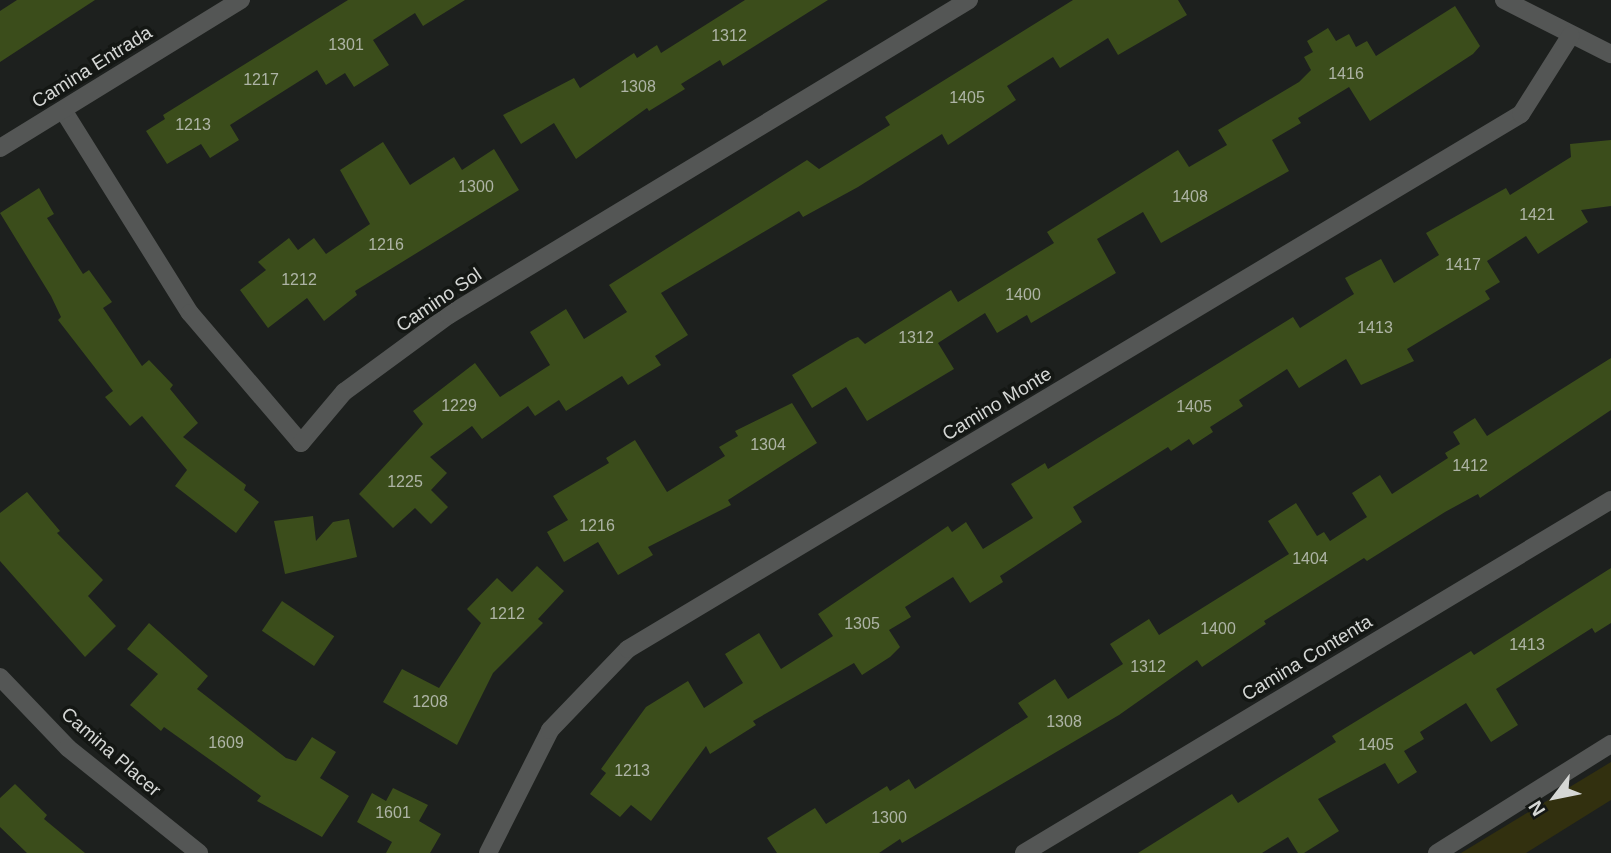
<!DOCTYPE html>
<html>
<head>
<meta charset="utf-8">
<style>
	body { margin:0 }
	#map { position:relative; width:1611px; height:853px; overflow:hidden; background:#1d201e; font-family:Arial,sans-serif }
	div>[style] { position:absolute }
	.green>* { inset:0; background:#32300f }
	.building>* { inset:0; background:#3b4d1b; transform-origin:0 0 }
	.street>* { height:18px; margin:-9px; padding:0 9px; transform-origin:9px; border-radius:9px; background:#545655 }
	span { translate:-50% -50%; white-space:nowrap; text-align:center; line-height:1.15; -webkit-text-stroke:7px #141714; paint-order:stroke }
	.number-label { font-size:16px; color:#aeb4a6 }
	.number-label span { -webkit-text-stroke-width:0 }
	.street-label { font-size:19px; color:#d5d7d5 }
	.north { position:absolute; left:1520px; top:762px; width:70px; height:70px; -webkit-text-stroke:5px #141714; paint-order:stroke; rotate:238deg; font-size:19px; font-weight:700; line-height:28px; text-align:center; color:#d5d7d5 }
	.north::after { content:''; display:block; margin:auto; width:24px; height:32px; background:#d5d7d5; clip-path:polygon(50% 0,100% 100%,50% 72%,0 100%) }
</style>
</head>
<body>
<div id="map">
	<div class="green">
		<i style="clip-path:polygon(1611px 762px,1611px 800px,1526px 853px,1461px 853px)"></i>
	</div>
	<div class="building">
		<i style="clip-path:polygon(17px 0,95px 0,0 62px,0 11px)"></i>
		<i style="clip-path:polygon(348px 0,465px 0,423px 26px,415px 13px,373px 40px,389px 65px,354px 87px,345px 73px,326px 85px,317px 70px,230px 125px,239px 140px,210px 158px,201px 144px,167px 164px,146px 131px,165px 119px,163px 115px)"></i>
		<i style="clip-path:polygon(745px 0,828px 0,723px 66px,720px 60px,681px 84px,685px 89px,649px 111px,647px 108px,576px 159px,554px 123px,521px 144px,503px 115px,574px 78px,580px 88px,634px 53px,637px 58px,657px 45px,661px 53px)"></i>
		<i style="clip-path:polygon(1073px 0,1178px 0,1187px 15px,1118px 55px,1108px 38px,1060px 68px,1053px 57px,1007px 86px,1016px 100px,948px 145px,942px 134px,858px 187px,803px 217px,799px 211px,661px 293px,688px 335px,655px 356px,661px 365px,628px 385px,622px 376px,566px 411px,559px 400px,535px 416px,528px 406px,482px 439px,472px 426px,430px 457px,447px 473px,431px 490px,448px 507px,431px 524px,415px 508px,393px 528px,359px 494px,423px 424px,413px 411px,475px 363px,500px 397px,550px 365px,530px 332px,566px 309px,584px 339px,627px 312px,609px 285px,807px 160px,819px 169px,890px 125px,885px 117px)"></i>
		<i style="clip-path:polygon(1455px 6px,1480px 46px,1473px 54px,1370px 121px,1349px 87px,1298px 118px,1301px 123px,1272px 140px,1289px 171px,1161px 243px,1143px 212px,1097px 239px,1116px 273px,1031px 323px,1027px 315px,997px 333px,985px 313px,938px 343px,954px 369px,867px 421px,846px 387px,812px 408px,792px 375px,850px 340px,858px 337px,865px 344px,951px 290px,958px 302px,1054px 243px,1047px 232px,1178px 150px,1189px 167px,1227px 145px,1218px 130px,1299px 82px,1311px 70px,1304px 57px,1313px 52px,1307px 41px,1328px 28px,1336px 41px,1349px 34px,1356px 47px,1367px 41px,1376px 56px)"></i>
		<i style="clip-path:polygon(1611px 140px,1611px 206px,1581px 210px,1588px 222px,1538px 254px,1526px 236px,1487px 261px,1500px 282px,1485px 291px,1490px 299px,1407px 349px,1414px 361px,1361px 385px,1346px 359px,1299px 388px,1287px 369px,1239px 400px,1243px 406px,1210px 427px,1213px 432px,1193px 445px,1189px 439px,1171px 451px,1168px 447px,1073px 507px,1082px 522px,1000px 576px,1003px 582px,970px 603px,953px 577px,905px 607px,911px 617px,889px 630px,900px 647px,890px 657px,862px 675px,854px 663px,753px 721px,756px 725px,710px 754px,706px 746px,651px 821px,631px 805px,620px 817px,590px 794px,606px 773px,601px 769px,646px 707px,688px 681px,704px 708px,743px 683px,725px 654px,759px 633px,781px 669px,833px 636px,818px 614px,948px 526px,952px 532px,966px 522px,983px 549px,1033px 518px,1011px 484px,1045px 463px,1048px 469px,1293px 317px,1300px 328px,1354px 294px,1345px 278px,1381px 259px,1394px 283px,1439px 255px,1426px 233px,1506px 188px,1510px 195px,1571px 157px,1570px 144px)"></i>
		<i style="clip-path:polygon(383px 142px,410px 185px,454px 157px,462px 170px,494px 149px,519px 190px,355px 291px,357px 295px,324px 321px,307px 298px,268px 328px,240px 290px,266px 270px,258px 262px,289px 238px,298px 250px,314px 238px,326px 254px,370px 224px,340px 170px)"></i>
		<i style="clip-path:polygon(39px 188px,54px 214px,47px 218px,83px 274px,89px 270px,112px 302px,103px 308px,142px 366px,149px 360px,173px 385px,170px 389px,198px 423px,183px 437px,246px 485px,244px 490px,259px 502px,236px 533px,175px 486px,187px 470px,142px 416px,130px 426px,105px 397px,113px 391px,58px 320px,61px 317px,51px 296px,0 213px)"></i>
		<i style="clip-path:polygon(1611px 358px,1611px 410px,1480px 498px,1478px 494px,1445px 512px,1367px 561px,1364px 558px,1264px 621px,1266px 624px,1202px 667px,1197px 660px,1119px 715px,902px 843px,900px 839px,879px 853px,777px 853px,767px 838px,815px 808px,826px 824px,887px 786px,890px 791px,909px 779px,915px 789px,1028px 717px,1018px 703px,1055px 679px,1068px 699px,1123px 664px,1110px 644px,1149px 619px,1159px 635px,1289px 554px,1268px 521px,1296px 503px,1317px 536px,1324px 532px,1330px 541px,1367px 517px,1352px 493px,1380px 475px,1392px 494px,1448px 458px,1445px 453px,1460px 444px,1453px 432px,1475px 418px,1487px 436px)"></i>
		<i style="clip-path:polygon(792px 403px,817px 443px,728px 500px,731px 505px,648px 547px,653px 555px,618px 575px,598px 542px,564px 562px,547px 532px,568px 520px,553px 496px,609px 463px,606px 458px,635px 440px,667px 492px,725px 456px,719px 447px,738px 436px,735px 431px)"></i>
		<i style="clip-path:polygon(27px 492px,60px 531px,57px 533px,103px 580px,88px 596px,116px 626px,85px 657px,0 561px,0 513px)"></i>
		<i style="clip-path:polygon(313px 516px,316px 541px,333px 522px,349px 519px,357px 557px,285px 574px,274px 521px)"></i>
		<i style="clip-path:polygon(537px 566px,564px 591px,538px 619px,543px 623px,493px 673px,457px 745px,383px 702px,402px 669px,439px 688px,481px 623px,467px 609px,497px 578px,512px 592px)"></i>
		<i style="clip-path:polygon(1611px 568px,1611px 623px,1595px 633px,1592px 628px,1496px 689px,1518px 725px,1491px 742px,1466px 703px,1420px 732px,1424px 739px,1404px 751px,1417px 772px,1398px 784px,1385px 763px,1318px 799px,1339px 831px,1304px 853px,1298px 853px,1288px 837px,1262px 853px,1138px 853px,1232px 794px,1238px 803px,1336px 742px,1332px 736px,1471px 651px,1474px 655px)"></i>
		<i style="left:282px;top:601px;width:63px;height:36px;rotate:34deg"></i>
		<i style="clip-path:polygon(149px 623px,208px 676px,197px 689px,286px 758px,296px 761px,312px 737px,336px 752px,320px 778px,349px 796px,322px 837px,257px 801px,261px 796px,164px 727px,161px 731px,130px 705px,158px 674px,127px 649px)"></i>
		<i style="clip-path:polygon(15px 784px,47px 815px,44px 819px,85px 853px,27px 853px,0 827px,0 798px)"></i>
		<i style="clip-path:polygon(393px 788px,428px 805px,419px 821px,441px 834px,430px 853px,386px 853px,392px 842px,357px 822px,372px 793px,386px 801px)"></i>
	</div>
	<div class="street">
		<i style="left:1504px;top:0;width:120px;rotate:26.8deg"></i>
		<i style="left:63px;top:110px;width:239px;rotate:58deg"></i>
		<i style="left:190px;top:313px;width:171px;rotate:49.5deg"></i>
		<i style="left:301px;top:443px;width:67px;rotate:-49.9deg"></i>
		<i style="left:344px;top:392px;width:130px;rotate:-36.3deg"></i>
		<i style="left:449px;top:315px;width:608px;rotate:-31.21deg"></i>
		<i style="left:0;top:148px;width:283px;rotate:-31.6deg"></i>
		<i style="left:0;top:677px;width:98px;rotate:46.2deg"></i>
		<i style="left:68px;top:748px;width:168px;rotate:38.7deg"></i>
		<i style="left:488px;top:853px;width:138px;rotate:-63.2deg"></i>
		<i style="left:550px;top:730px;width:112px;rotate:-46.1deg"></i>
		<i style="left:628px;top:649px;width:1041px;rotate:-30.93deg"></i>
		<i style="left:1521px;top:114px;width:93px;rotate:-57.7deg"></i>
		<i style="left:1024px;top:853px;width:685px;rotate:-31.02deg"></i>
		<i style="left:1437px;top:853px;width:205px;rotate:-32.1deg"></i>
	</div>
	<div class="number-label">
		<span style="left:729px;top:36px">1312</span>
		<span style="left:346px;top:45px">1301</span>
		<span style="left:1346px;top:74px">1416</span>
		<span style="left:261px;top:80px">1217</span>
		<span style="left:638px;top:87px">1308</span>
		<span style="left:967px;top:98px">1405</span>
		<span style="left:193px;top:125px">1213</span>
		<span style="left:476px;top:187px">1300</span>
		<span style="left:1190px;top:197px">1408</span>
		<span style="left:1537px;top:215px">1421</span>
		<span style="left:386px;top:245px">1216</span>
		<span style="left:1463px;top:265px">1417</span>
		<span style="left:299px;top:280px">1212</span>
		<span style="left:1023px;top:295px">1400</span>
		<span style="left:1375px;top:328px">1413</span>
		<span style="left:916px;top:338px">1312</span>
		<span style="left:459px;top:406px">1229</span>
		<span style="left:1194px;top:407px">1405</span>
		<span style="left:768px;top:445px">1304</span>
		<span style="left:1470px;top:466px">1412</span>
		<span style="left:405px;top:482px">1225</span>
		<span style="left:597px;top:526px">1216</span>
		<span style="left:1310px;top:559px">1404</span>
		<span style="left:507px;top:614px">1212</span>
		<span style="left:862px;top:624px">1305</span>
		<span style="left:1218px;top:629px">1400</span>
		<span style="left:1527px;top:645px">1413</span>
		<span style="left:1148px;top:667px">1312</span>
		<span style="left:430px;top:702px">1208</span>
		<span style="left:1064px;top:722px">1308</span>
		<span style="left:226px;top:743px">1609</span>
		<span style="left:1376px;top:745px">1405</span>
		<span style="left:632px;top:771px">1213</span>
		<span style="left:393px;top:813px">1601</span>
		<span style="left:889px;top:818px">1300</span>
	</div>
	<div class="street-label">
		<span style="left:92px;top:67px;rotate:-32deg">Camina Entrada</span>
		<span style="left:439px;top:300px;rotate:-34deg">Camino Sol</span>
		<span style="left:997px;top:404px;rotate:-31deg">Camino Monte</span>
		<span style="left:1307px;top:658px;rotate:-31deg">Camina Contenta</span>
		<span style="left:111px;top:752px;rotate:41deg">Camina Placer</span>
	</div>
	<div class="north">N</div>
</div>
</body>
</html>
